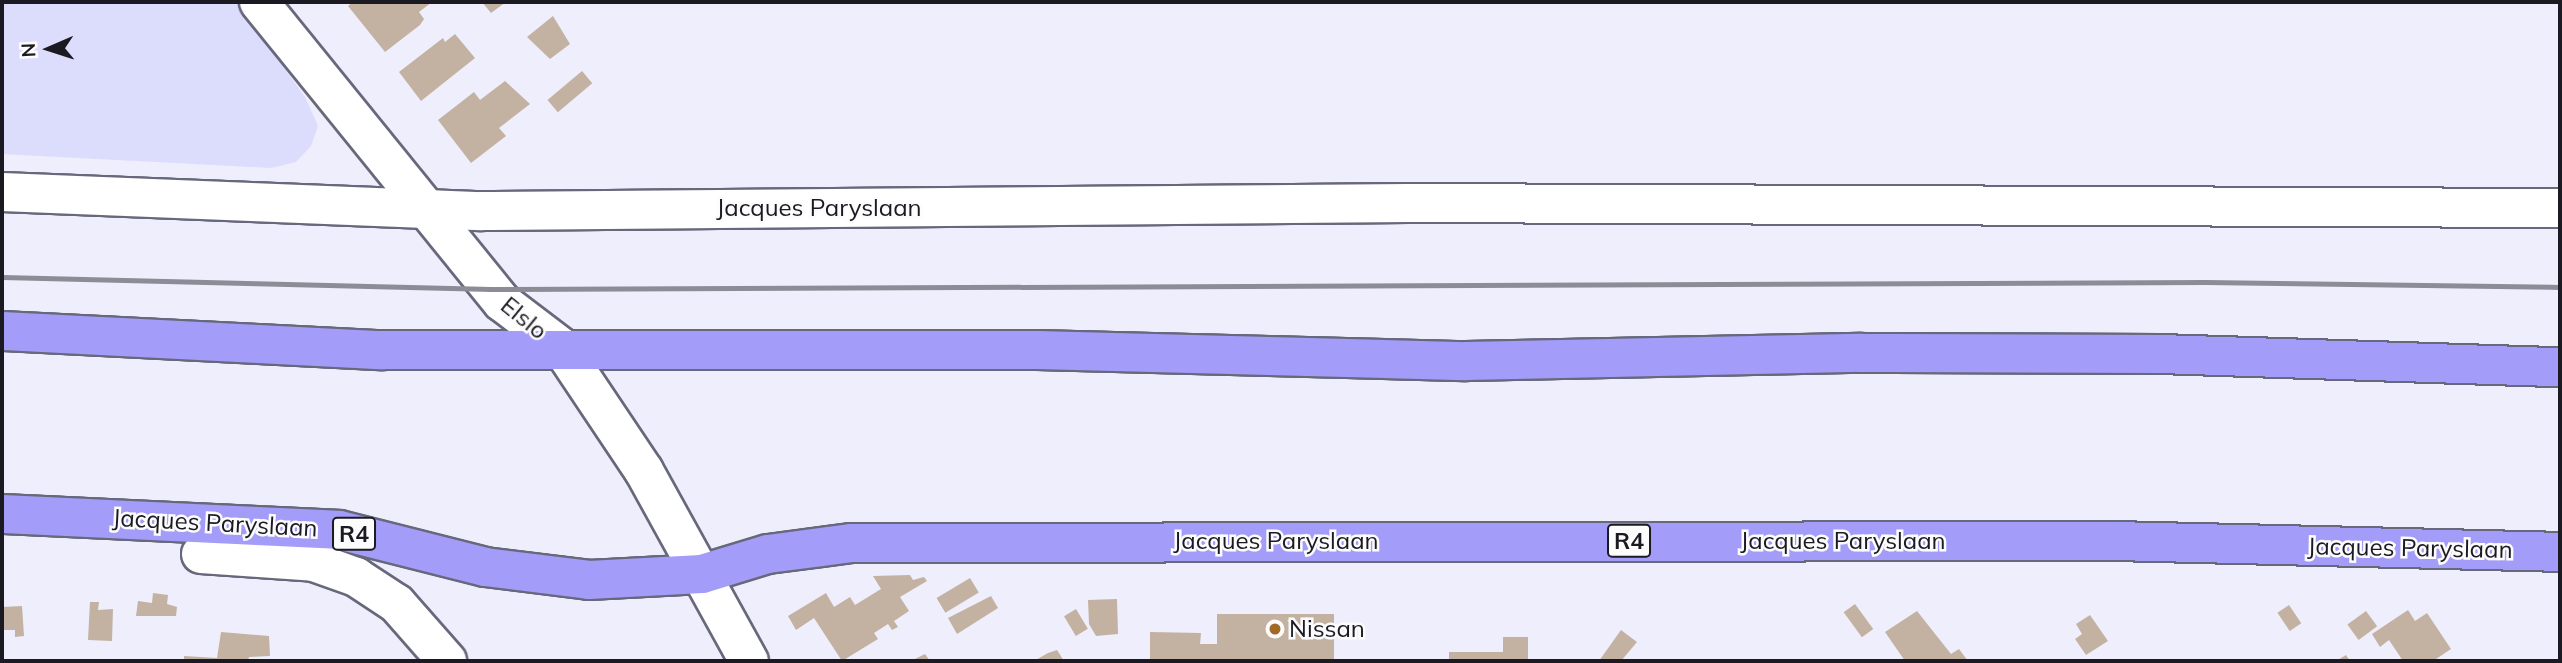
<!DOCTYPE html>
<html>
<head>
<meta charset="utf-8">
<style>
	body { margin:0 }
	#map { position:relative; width:2562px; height:663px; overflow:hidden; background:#eeeefc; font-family:Mulish,sans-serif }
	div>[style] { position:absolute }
	.green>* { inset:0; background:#dcdcfd }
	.building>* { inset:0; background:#c3b2a1; transform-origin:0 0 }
	.roads { filter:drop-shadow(2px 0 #68687c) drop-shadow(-2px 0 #68687c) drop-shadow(0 2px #68687c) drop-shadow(0 -2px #68687c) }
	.minor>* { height:38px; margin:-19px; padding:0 19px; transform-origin:19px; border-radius:19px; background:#fff }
	.highway>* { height:38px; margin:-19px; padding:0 19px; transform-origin:19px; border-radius:19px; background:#a39df9 }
	.rail>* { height:5px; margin:-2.5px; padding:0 2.5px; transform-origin:2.5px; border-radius:2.5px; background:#8c8b96 }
	.dots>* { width:19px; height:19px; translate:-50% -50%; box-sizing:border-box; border:4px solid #fcfcfc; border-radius:50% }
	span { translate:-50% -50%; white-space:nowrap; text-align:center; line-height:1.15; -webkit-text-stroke:5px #fcfcfc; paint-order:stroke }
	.shield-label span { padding:2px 5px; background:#fcfcfc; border:2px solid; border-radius:5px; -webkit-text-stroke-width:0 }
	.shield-label { font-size:23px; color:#1b1a22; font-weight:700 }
	.street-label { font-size:24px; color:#1b1a22 }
	.poi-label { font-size:24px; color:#1b1a22 }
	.left { translate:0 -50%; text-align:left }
	.frame { position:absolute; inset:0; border:4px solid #1b1a22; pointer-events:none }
	.north { position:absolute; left:14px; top:14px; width:70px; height:70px; -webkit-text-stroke:5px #fcfcfc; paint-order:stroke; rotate:267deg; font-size:19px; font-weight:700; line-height:28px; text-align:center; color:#1b1a22 }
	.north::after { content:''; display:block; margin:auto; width:24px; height:32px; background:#1b1a22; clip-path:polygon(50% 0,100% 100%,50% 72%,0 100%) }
</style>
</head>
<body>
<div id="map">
	<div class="green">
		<i style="clip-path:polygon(2px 2px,237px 2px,305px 97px,318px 126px,311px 146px,296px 162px,271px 168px,2px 154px)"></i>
	</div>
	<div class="building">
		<i style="clip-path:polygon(353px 2px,432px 2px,419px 12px,424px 19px,420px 25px,385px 52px,348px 6px)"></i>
		<i style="clip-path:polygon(482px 2px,506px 2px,491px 13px)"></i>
		<i style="clip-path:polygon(553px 16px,570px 44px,550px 59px,527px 37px)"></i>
		<i style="clip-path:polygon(455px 34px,475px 58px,421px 101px,399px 72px,443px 38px,445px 42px)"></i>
		<i style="left:582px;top:71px;width:16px;height:45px;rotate:50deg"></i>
		<i style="clip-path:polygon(505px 81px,530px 104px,499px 128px,506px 136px,471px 163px,438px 120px,474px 92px,480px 100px)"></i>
		<i style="clip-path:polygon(910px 575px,913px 580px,924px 577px,927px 581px,900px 597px,909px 611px,894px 621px,898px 627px,892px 630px,888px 624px,874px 633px,878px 639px,842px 661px,814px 618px,796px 630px,788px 616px,826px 593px,834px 607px,850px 597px,855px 605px,881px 589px,873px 576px)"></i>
		<i style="left:970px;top:578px;width:17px;height:39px;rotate:59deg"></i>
		<i style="clip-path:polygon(153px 593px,168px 595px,167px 604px,177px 607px,176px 616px,136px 616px,138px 601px,152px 603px)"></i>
		<i style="clip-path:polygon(991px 596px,998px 608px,957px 634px,948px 618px)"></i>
		<i style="clip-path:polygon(1117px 599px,1118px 634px,1096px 636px,1089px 624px,1088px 600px)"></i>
		<i style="clip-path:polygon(90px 602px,99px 602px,98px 610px,113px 609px,112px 641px,88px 640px)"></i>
		<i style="left:1855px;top:604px;width:31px;height:14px;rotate:54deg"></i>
		<i style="left:2289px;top:605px;width:22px;height:14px;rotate:56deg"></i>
		<i style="clip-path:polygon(22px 606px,24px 636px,15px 637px,15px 630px,2px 630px,2px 607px)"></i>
		<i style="left:1076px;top:609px;width:23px;height:14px;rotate:59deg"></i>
		<i style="clip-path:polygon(2408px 610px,2415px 621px,2427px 613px,2451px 649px,2433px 661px,2403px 661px,2389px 640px,2380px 647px,2372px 634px)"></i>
		<i style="clip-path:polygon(1917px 611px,1951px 654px,1959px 649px,1968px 661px,1905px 661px,1885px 632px)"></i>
		<i style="left:2366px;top:611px;width:19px;height:23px;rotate:54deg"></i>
		<i style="clip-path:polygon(1217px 614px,1334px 614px,1334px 661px,1150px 661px,1150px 632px,1201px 633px,1200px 644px,1217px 644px)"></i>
		<i style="clip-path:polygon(2090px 615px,2108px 641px,2086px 655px,2075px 639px,2082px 634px,2076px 624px)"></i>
		<i style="clip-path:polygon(1621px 630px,1637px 642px,1621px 661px,1599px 661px)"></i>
		<i style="clip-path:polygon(221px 632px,269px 636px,270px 656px,249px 657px,248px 661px,184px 661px,184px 656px,217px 658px)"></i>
		<i style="clip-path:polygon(1503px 637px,1528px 637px,1528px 661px,1449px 661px,1449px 652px,1503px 652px)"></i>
		<i style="clip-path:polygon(1057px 650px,1064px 661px,1034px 661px,1048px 653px)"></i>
		<i style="clip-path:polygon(925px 654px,930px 661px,911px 661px)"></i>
		<i style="clip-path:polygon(2346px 655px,2350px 661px,2336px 661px)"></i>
	</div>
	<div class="roads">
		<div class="minor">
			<i style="left:259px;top:2px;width:386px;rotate:51deg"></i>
			<i style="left:502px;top:302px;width:74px;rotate:37.3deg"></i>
			<i style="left:561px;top:347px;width:149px;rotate:56.2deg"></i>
			<i style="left:644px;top:471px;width:217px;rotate:61.1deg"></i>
			<i style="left:2px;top:192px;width:480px;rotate:2.3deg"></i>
			<i style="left:482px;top:211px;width:926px;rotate:-0.49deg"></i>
			<i style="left:1408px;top:203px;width:1152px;rotate:0.25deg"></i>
			<i style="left:201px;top:554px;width:113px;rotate:4deg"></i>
			<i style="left:314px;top:562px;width:45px;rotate:19.7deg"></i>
			<i style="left:356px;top:577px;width:49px;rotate:33.4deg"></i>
			<i style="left:397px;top:604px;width:76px;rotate:48.7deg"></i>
		</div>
		<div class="highway">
			<i style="left:2px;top:331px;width:380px;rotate:2.9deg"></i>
			<i style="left:382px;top:350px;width:655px"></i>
			<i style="left:1037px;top:350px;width:429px;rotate:1.5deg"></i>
			<i style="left:1466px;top:361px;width:395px;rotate:-1.2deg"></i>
			<i style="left:1861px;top:353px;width:299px;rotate:0.2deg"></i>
			<i style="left:2160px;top:354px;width:400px;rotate:1.9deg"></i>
			<i style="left:2px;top:514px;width:337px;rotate:2.7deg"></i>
			<i style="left:339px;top:530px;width:151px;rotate:14.2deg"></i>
			<i style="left:485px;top:567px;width:105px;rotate:7.1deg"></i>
			<i style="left:589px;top:580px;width:113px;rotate:-3deg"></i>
			<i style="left:702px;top:574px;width:69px;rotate:-16.9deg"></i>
			<i style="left:768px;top:554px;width:85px;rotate:-7.5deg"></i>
			<i style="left:852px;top:543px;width:1262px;rotate:-0.09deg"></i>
			<i style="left:2114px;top:541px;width:446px;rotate:1.4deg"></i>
		</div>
	</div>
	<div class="rail">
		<i style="left:2px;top:277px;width:489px;rotate:1.4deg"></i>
		<i style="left:491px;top:289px;width:1714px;rotate:-0.23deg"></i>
		<i style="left:2205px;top:282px;width:355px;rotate:0.8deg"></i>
	</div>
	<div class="dots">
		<i style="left:1275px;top:629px;background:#a16a25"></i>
	</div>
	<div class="shield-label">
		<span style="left:354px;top:534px">R4</span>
		<span style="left:1629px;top:541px">R4</span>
	</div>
	<div class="street-label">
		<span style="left:819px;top:208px">Jacques Paryslaan</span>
		<span style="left:524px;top:318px;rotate:39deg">Elslo</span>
		<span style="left:215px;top:523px;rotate:3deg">Jacques Paryslaan</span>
		<span style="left:1276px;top:541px">Jacques Paryslaan</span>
		<span style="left:1843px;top:541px">Jacques Paryslaan</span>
		<span style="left:2410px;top:548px;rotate:1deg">Jacques Paryslaan</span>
	</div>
	<div class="poi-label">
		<span class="left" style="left:1289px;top:629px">Nissan</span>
	</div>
	<div class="frame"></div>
	<div class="north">N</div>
</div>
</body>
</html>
